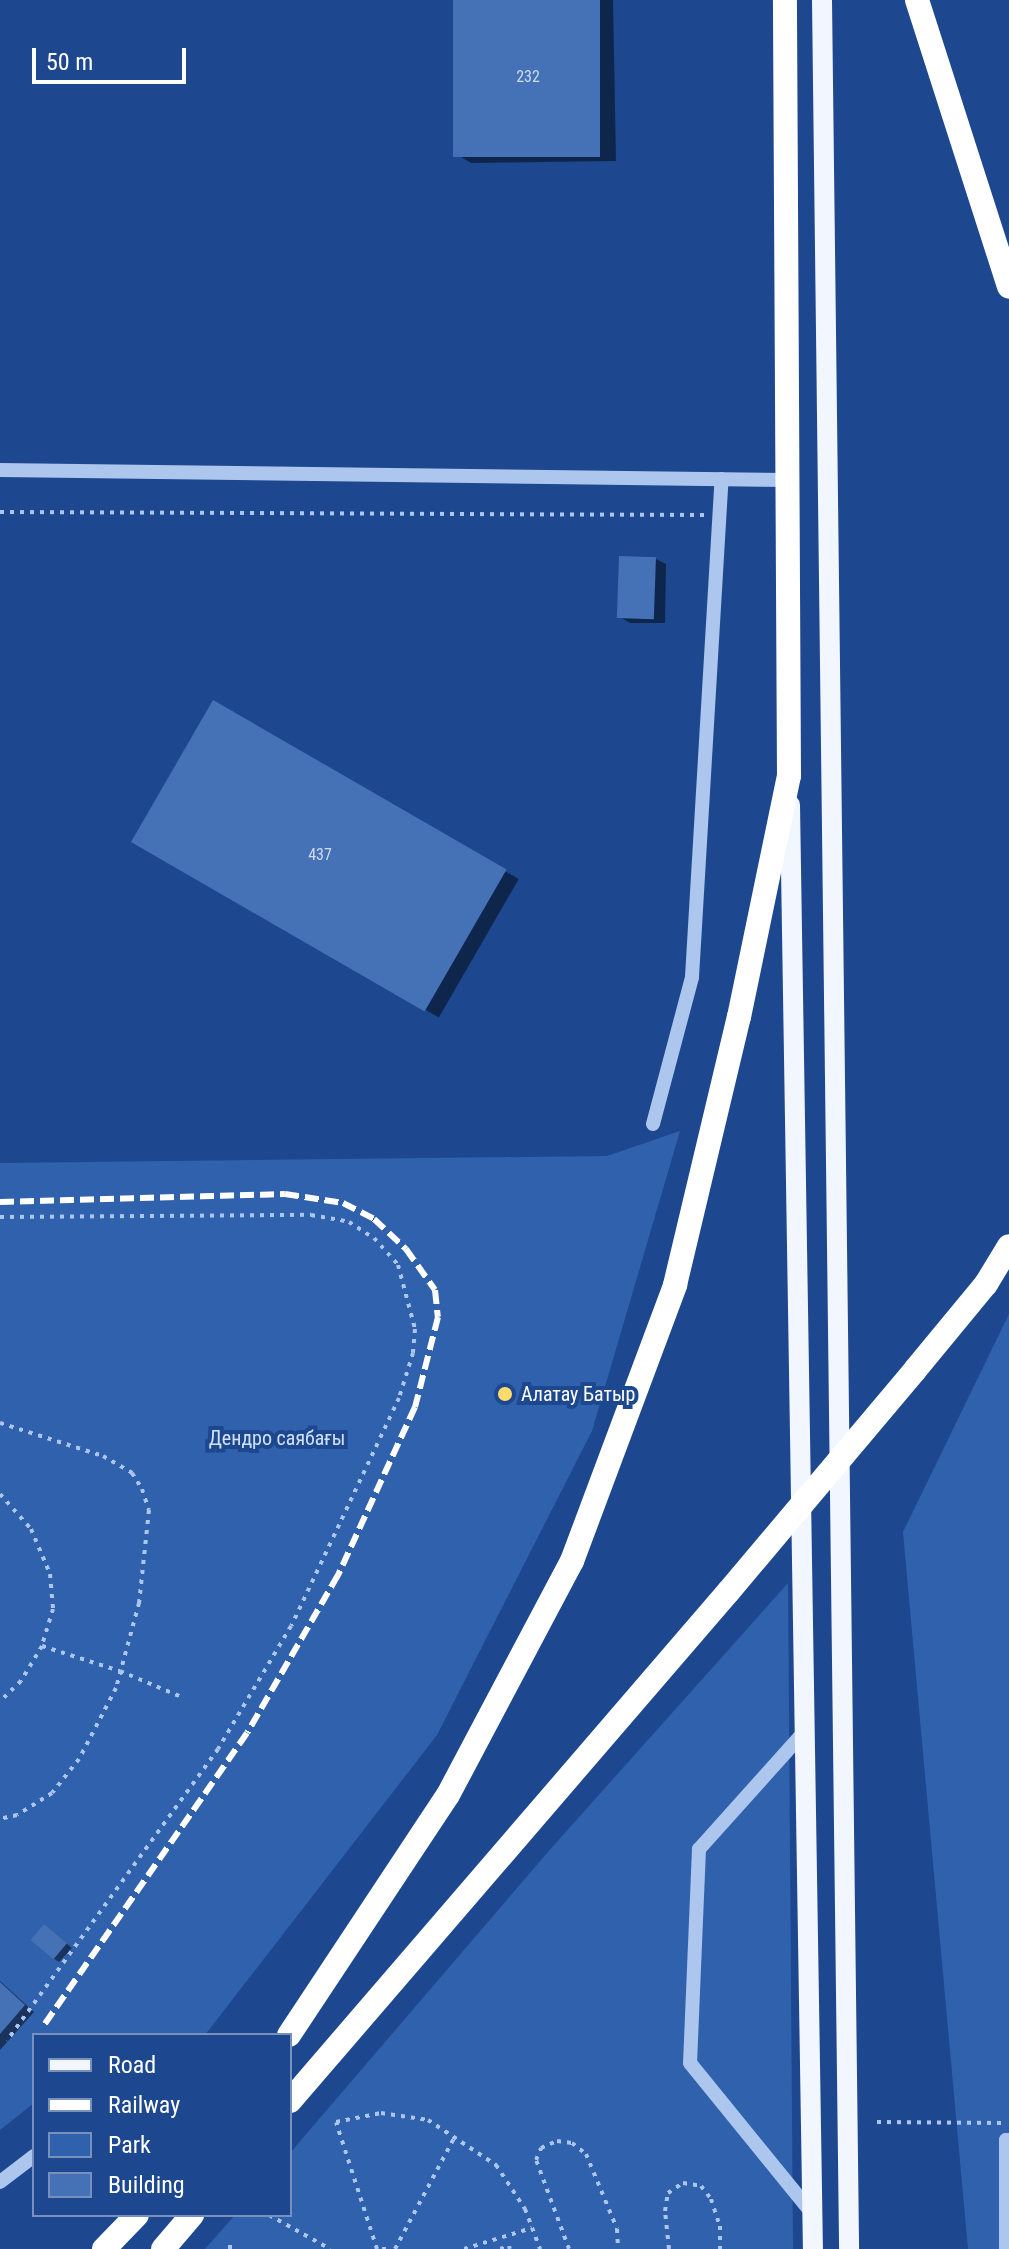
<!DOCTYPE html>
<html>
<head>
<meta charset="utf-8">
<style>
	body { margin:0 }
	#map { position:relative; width:1009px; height:2249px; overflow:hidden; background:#1d488f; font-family:"Roboto Condensed",sans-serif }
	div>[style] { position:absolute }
	.green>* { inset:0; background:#3061ad }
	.shadow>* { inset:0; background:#0007; transform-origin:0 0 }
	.building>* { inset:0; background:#4571b7; transform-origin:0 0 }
	.path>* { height:4px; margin-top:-2px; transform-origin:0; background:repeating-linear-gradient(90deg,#acc6ed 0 4px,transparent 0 10px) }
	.minor>* { height:14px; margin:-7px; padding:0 7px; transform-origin:7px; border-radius:7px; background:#acc6ed }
	.major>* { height:20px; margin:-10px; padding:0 10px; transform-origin:10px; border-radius:10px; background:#f2f6ff }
	.highway>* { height:24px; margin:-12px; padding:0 12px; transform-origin:12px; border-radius:12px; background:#fff }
	.rail>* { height:6px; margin-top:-3px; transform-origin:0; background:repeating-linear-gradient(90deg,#fff 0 14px,transparent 0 20px) }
	.highway-bridge>* { height:24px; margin:-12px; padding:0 12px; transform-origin:12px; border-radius:12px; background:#fff }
	.dots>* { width:22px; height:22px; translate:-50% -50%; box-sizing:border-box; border:4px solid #1d488f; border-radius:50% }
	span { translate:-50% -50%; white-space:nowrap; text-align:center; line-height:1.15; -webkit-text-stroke:8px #1d488f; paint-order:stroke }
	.number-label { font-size:16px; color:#d0dced }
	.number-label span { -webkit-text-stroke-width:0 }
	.poi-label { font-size:20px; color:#fff }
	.left { translate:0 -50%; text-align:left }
	.park-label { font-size:20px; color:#d1e1fa }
	.legend { position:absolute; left:32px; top:2033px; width:260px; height:184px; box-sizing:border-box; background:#1d488f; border:2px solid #7791bc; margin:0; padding:10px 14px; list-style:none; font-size:24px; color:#fff }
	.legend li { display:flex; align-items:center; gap:16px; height:40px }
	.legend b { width:40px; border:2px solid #7791bc }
	.scale { position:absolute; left:32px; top:48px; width:154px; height:36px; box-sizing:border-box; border:4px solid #fff; border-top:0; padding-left:10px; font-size:24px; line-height:28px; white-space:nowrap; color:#fff; -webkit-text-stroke:6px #1d488f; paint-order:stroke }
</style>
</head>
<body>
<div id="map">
	<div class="green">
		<i style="clip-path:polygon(680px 1131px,592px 1431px,437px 1735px,205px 2035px,34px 2035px,34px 2103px,0 2130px,0 1163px,607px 1156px)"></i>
		<i style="clip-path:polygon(1009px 1314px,1009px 2249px,968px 2249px,903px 1532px)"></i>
		<i style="clip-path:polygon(788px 1583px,793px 2249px,205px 2249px,235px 2215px,290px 2215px,290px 2153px,547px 1853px)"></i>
	</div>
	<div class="shadow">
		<i style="clip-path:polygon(455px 0,613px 0,616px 161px,471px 163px,458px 155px)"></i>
		<i style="clip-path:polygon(656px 559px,666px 564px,665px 623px,630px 623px,620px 617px)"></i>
		<i style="left:214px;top:703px;width:352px;height:160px;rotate:30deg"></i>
		<i style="clip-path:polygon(51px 1930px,72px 1948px,59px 1962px,53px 1958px)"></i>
		<i style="clip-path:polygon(0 1981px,34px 2012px,0 2050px)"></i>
	</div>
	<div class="building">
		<i style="left:453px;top:0;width:147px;height:157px"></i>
		<i style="left:619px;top:556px;width:37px;height:62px;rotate:2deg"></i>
		<i style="left:213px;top:700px;width:339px;height:164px;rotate:30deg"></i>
		<i style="left:44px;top:1924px;width:30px;height:21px;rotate:40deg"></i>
		<i style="clip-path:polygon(0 1982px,25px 2005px,0 2034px)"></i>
	</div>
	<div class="path">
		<i style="left:0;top:512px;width:706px;rotate:0.24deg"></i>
		<i style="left:0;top:1217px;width:311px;rotate:-0.4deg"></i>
		<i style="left:311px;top:1215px;width:39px;rotate:10deg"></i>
		<i style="left:349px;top:1222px;width:30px;rotate:33deg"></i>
		<i style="left:374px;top:1238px;width:36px;rotate:48deg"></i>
		<i style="left:398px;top:1265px;width:66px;rotate:75.1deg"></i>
		<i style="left:415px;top:1329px;width:24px;rotate:95deg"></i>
		<i style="left:413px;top:1353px;width:47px;rotate:107.3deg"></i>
		<i style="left:399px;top:1398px;width:252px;rotate:115.3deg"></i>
		<i style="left:291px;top:1626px;width:143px;rotate:120.7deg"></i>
		<i style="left:218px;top:1749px;width:360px;rotate:125.9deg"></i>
		<i style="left:0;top:1423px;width:108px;rotate:17.8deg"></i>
		<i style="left:103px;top:1456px;width:34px;rotate:30deg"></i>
		<i style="left:132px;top:1473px;width:19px;rotate:58deg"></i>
		<i style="left:142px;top:1489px;width:22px;rotate:72deg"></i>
		<i style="left:149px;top:1510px;width:94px;rotate:96.1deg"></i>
		<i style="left:139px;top:1603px;width:88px;rotate:105.1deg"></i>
		<i style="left:116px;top:1688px;width:80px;rotate:117.5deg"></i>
		<i style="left:79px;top:1759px;width:43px;rotate:128.5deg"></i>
		<i style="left:52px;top:1793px;width:41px;rotate:147.8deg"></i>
		<i style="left:17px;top:1815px;width:17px;rotate:167deg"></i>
		<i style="left:0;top:1494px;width:47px;rotate:48.5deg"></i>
		<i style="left:31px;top:1529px;width:49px;rotate:67.1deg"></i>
		<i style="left:50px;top:1574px;width:35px;rotate:85deg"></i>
		<i style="left:53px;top:1609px;width:39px;rotate:107deg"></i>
		<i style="left:42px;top:1646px;width:41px;rotate:121deg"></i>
		<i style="left:21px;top:1681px;width:29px;rotate:136deg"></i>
		<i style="left:42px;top:1646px;width:82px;rotate:17.8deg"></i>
		<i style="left:120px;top:1671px;width:69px;rotate:22.9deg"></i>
		<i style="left:877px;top:2122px;width:126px;rotate:0.5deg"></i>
		<i style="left:269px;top:2215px;width:70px;rotate:29.1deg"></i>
		<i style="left:230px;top:2249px;width:10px;rotate:-90deg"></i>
		<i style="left:377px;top:2249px;width:133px;rotate:-107.9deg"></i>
		<i style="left:336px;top:2122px;width:46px;rotate:-11.3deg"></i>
		<i style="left:381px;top:2113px;width:48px;rotate:8.5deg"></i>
		<i style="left:428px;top:2120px;width:82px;rotate:33.5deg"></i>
		<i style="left:496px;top:2165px;width:53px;rotate:56.6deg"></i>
		<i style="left:525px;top:2209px;width:43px;rotate:69.4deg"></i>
		<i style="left:382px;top:2249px;width:6px"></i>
		<i style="left:395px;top:2249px;width:128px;rotate:-62deg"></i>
		<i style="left:464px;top:2249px;width:71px;rotate:-17.2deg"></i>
		<i style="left:500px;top:2249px;width:9px;rotate:-18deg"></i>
		<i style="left:509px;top:2246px;width:3px;rotate:72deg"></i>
		<i style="left:569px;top:2249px;width:95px;rotate:-110.3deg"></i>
		<i style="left:536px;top:2160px;width:13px;rotate:-67deg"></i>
		<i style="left:541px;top:2148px;width:17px;rotate:-24deg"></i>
		<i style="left:557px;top:2141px;width:15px;rotate:8deg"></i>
		<i style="left:572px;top:2143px;width:18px;rotate:38deg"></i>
		<i style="left:586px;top:2154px;width:81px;rotate:67.5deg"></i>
		<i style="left:617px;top:2229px;width:20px;rotate:87deg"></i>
		<i style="left:669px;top:2249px;width:38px;rotate:-96deg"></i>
		<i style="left:665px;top:2211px;width:18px;rotate:-81deg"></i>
		<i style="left:668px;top:2193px;width:18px;rotate:-34deg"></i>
		<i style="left:683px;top:2183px;width:18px;rotate:9deg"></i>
		<i style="left:701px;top:2186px;width:16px;rotate:52deg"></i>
		<i style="left:711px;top:2199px;width:28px;rotate:72deg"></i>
		<i style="left:720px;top:2226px;width:23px;rotate:90deg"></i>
	</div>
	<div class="minor">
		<i style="left:0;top:470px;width:788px;rotate:0.73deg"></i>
		<i style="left:653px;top:1124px;width:152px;rotate:-75.1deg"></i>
		<i style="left:692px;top:977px;width:499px;rotate:-86.6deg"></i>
		<i style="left:805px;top:1731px;width:159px;rotate:131.9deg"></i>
		<i style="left:699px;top:1849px;width:214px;rotate:92.4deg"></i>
		<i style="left:690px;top:2063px;width:193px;rotate:50.9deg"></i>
		<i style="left:0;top:2182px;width:43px;rotate:-37.4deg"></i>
		<i style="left:1006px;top:2249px;width:109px;rotate:-90deg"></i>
		<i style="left:1006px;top:2140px;width:3px"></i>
	</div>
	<div class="major">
		<i style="left:822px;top:0;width:2249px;rotate:89.31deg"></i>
		<i style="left:790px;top:805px;width:1444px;rotate:89.09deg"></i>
	</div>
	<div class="highway">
		<i style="left:917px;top:0;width:301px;rotate:72.2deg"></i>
		<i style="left:915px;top:1370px;width:112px;rotate:-50.5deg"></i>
		<i style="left:986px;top:1284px;width:44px;rotate:-58.8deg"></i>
		<i style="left:289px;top:2035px;width:288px;rotate:-56.5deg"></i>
		<i style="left:448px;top:1795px;width:265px;rotate:-62.1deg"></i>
		<i style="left:572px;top:1561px;width:295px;rotate:-69.5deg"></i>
		<i style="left:675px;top:1285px;width:276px;rotate:-76.6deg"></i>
		<i style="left:739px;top:1017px;width:246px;rotate:-78.3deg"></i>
		<i style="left:789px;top:776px;width:776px;rotate:-90.3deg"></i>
		<i style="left:290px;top:2101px;width:673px;rotate:-49.28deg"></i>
		<i style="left:104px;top:2249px;width:47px;rotate:-45.9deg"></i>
		<i style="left:163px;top:2249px;width:45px;rotate:-49.5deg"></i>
	</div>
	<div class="rail">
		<i style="left:0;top:1202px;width:285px;rotate:-1.6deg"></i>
		<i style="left:285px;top:1194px;width:59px;rotate:8.8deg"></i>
		<i style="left:343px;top:1203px;width:35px;rotate:27deg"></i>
		<i style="left:374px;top:1219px;width:44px;rotate:43.2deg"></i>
		<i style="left:406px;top:1249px;width:50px;rotate:54.7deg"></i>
		<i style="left:435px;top:1290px;width:27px;rotate:84deg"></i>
		<i style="left:438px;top:1317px;width:93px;rotate:104.3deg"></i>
		<i style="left:415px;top:1407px;width:185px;rotate:114.6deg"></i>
		<i style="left:338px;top:1575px;width:182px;rotate:119.9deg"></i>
		<i style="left:247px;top:1733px;width:359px;rotate:124.8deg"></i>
	</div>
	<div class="highway-bridge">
		<i style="left:729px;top:1591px;width:289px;rotate:-49.9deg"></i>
	</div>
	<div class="dots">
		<i style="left:505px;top:1394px;background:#fddb6a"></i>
	</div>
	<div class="number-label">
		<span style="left:528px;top:77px">232</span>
		<span style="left:320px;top:855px">437</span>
	</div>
	<div class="poi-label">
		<span class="left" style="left:521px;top:1394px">Алатау Батыр</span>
	</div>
	<div class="park-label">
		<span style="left:277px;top:1438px">Дендро саябағы</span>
	</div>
	<ul class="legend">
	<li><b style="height:10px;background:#f2f6ff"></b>Road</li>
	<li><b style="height:10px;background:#fff"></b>Railway</li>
	<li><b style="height:22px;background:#3061ad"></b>Park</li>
	<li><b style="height:22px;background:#4571b7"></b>Building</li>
	</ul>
	<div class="scale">50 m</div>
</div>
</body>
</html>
